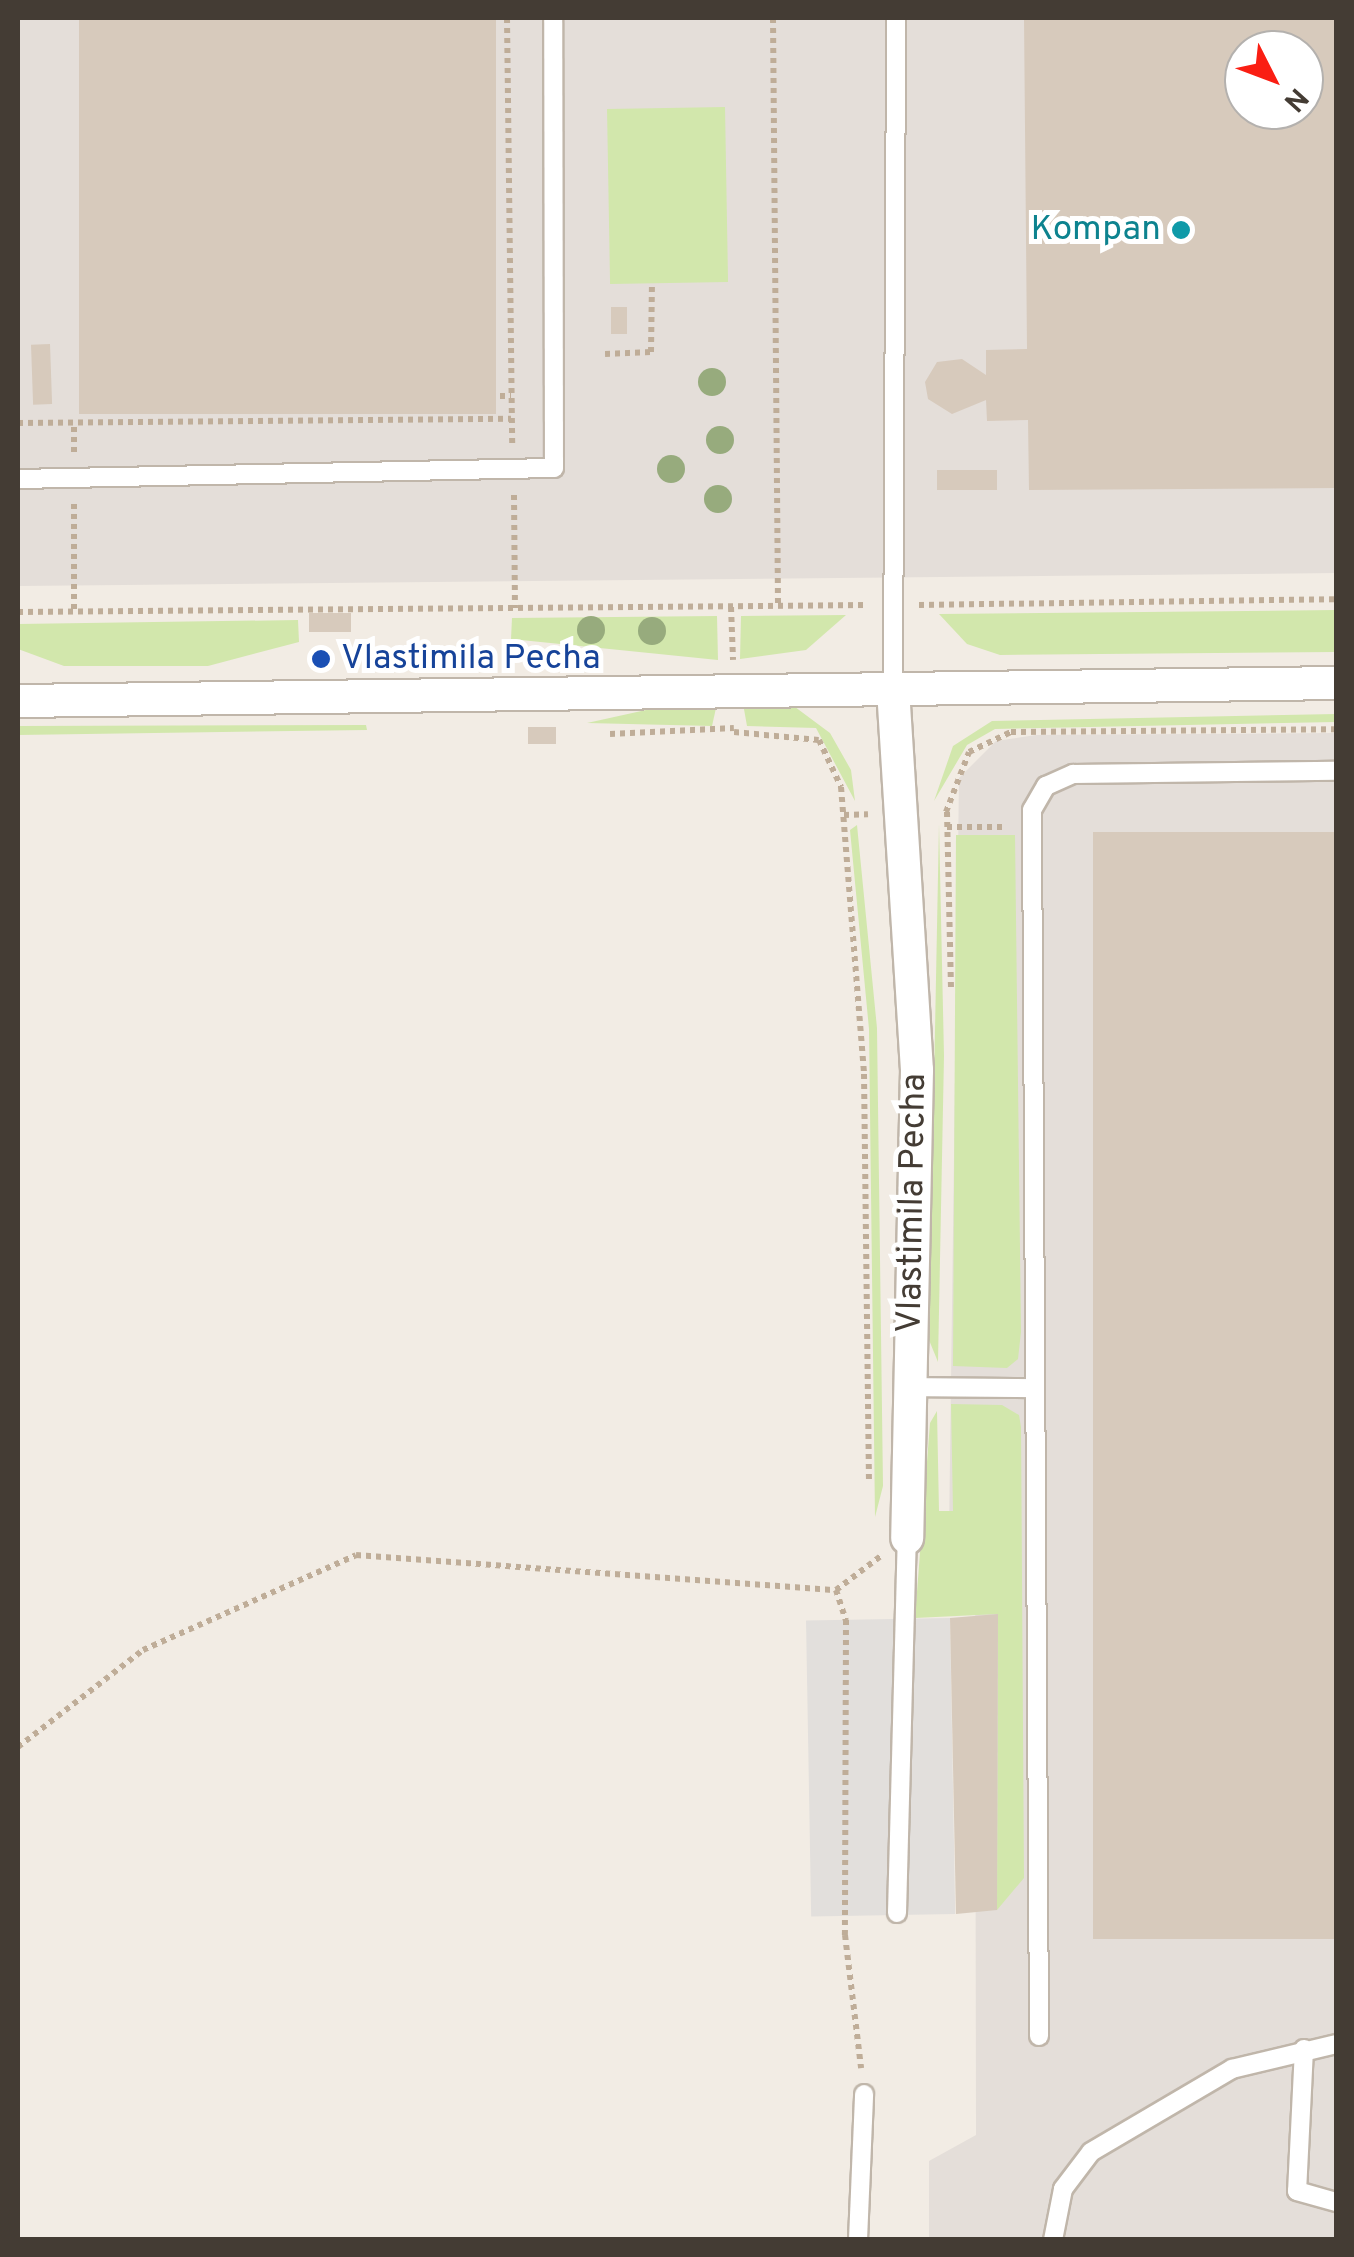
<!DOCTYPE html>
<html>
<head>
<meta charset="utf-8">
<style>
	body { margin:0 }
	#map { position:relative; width:1354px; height:2257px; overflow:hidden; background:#f2ece4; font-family:Overpass,sans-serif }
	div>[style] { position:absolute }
	.industrial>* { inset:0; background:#e4ded9 }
	.green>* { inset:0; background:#d2e7ac; transform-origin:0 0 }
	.parking>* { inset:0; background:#e2dfdc; transform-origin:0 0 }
	.building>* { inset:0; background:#d7cabc; transform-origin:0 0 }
	.path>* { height:6px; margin-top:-3px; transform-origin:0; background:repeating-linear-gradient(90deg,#bfad98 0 5px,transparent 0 10px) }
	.roads { filter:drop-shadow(2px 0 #c0b6aa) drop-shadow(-2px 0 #c0b6aa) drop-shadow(0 2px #c0b6aa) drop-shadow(0 -2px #c0b6aa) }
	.lane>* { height:18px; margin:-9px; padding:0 9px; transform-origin:9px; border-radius:9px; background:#fff }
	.street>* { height:32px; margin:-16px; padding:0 16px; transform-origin:16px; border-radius:16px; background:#fff }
	.trees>* { width:28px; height:28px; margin:-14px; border-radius:50%; background:#97ab7d }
	.dots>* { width:28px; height:28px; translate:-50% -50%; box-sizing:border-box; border:5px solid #fff; border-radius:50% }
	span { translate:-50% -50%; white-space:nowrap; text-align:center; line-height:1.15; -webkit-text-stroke:10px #fff; paint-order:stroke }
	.culture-label { font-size:35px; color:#0d838f }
	.right { translate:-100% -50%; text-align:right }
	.transit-label { font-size:35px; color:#164399 }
	.left { translate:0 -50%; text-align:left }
	.street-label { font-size:35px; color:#443c34 }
	.frame { position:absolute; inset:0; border:20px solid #443c34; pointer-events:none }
	.north { position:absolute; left:1224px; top:30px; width:100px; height:100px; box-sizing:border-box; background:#fff; border:2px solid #b4b1ae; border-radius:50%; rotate:132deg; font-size:28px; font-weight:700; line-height:40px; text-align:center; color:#443c34 }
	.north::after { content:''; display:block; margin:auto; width:35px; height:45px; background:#fa1e13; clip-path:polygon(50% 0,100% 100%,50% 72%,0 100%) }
</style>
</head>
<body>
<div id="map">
	<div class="industrial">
		<i style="clip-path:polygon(evenodd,18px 18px,1336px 18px,1336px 573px,18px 586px,18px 18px,1244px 50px,1304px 50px,1304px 110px,1244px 110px,1244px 50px)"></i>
		<i style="clip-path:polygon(1336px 733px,1336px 2239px,929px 2240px,929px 2161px,976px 2135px,975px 1533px,949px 1534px,959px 778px,996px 741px,1036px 735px)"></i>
	</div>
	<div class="green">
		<i style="left:725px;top:107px;width:175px;height:118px;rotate:89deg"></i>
		<i style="clip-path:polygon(1336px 610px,1336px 652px,1000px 655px,967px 644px,939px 614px)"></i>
		<i style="clip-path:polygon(846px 615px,806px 650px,740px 659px,741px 616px)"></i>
		<i style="clip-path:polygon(717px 616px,718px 660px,511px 639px,512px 618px)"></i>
		<i style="clip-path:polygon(298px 620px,299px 642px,208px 666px,64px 666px,18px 649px,18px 624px)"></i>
		<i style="clip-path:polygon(742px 698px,791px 704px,830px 733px,851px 770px,855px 801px,816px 728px,747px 726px)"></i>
		<i style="clip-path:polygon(718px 699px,712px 726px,587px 723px,655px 708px)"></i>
		<i style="clip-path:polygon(1336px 714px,1336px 722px,995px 729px,967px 745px,934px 801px,953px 746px,992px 721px)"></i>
		<i style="clip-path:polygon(366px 725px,367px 730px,18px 735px,18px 726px)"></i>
		<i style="clip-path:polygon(939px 824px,944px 1056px,938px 1362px,929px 1340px)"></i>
		<i style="clip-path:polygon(857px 825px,877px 1028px,883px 1486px,875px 1517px,869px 1029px,850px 830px)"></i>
		<i style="clip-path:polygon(956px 835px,1015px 835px,1021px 1332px,1018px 1359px,1007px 1368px,953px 1366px)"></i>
		<i style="clip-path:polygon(951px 1404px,1002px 1405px,1019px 1415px,1021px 1427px,1024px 1878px,997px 1910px,998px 1614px,915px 1618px,930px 1423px,937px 1411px,939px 1511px,953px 1511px)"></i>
	</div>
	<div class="parking">
		<i style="left:950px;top:1618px;width:296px;height:144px;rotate:89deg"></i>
	</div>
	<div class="building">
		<i style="left:79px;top:18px;width:417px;height:396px"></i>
		<i style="clip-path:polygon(evenodd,1024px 18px,1336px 18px,1336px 488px,1029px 490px,1028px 420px,987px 421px,986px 400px,952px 414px,928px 399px,925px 382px,937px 362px,962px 359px,986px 375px,986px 350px,1027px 349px,1024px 18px,1244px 50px,1304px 50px,1304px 110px,1244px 110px,1244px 50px)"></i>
		<i style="left:627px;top:307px;width:27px;height:16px;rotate:90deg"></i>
		<i style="left:50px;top:344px;width:60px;height:19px;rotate:88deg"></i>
		<i style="left:997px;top:470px;width:20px;height:60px;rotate:90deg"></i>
		<i style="left:309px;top:613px;width:42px;height:19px"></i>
		<i style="left:556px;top:727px;width:17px;height:28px;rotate:90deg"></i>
		<i style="left:1336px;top:832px;width:1107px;height:243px;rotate:90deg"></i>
		<i style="clip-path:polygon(998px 1614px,997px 1910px,956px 1914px,950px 1618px)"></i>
	</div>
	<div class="path">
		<i style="left:507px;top:18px;width:426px;rotate:89.3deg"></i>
		<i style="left:773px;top:18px;width:588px;rotate:89.51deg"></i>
		<i style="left:605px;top:354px;width:46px;rotate:-2.5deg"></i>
		<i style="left:651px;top:352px;width:70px;rotate:-89.2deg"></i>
		<i style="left:500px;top:396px;width:11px"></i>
		<i style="left:18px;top:423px;width:493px;rotate:-0.5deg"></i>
		<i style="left:74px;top:452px;width:29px;rotate:-90deg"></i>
		<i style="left:514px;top:495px;width:113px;rotate:89.5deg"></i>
		<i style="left:74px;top:504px;width:107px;rotate:90deg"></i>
		<i style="left:919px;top:605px;width:417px;rotate:-0.8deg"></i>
		<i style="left:731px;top:607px;width:53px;rotate:87.8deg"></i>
		<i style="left:18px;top:612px;width:848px;rotate:-0.47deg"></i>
		<i style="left:734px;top:732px;width:85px;rotate:5.4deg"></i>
		<i style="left:819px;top:740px;width:52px;rotate:64.9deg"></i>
		<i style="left:841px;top:787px;width:288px;rotate:85.4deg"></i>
		<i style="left:864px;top:1074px;width:407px;rotate:89.3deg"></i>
		<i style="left:610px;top:734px;width:124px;rotate:-2.8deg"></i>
		<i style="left:946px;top:812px;width:64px;rotate:-69deg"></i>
		<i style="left:969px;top:752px;width:47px;rotate:-25.5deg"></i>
		<i style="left:1011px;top:732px;width:325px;rotate:-0.5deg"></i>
		<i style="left:947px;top:812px;width:179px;rotate:88.7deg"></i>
		<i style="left:844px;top:815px;width:24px;rotate:-2deg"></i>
		<i style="left:947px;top:827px;width:59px"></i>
		<i style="left:836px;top:1590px;width:32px;rotate:72deg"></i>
		<i style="left:846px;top:1620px;width:315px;rotate:90.2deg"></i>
		<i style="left:845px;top:1935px;width:134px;rotate:83.1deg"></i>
		<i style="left:18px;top:1747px;width:158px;rotate:-37.8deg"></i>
		<i style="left:143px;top:1650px;width:233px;rotate:-24deg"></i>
		<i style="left:356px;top:1555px;width:481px;rotate:4.2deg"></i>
		<i style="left:836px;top:1590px;width:56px;rotate:-37.1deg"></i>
	</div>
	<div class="roads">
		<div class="lane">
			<i style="left:18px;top:479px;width:536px;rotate:-1.18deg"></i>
			<i style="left:554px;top:468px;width:450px;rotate:-90.1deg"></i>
			<i style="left:893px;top:689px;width:671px;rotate:-89.74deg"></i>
			<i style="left:909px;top:1387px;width:126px;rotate:0.5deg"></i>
			<i style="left:897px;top:1913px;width:375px;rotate:-88.5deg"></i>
			<i style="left:1039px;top:2036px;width:1226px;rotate:-90.33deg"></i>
			<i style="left:1032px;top:810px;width:28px;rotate:-60deg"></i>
			<i style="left:1046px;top:786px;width:30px;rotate:-24deg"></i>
			<i style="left:1073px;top:774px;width:263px;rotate:-0.7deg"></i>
			<i style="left:1304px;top:2049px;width:142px;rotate:92.8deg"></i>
			<i style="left:1297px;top:2191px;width:41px;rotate:15.8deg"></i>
			<i style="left:858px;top:2240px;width:146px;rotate:-87.6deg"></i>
			<i style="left:1053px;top:2240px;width:52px;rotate:-78.9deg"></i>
			<i style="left:1063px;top:2189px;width:46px;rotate:-52.9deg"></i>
			<i style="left:1091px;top:2152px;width:164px;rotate:-30.5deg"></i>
			<i style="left:1232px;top:2069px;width:107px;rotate:-13.5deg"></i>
		</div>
		<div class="street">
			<i style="left:893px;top:689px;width:382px;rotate:86.4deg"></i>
			<i style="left:917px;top:1070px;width:468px;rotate:91.2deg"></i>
			<i style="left:18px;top:701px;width:1318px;rotate:-0.78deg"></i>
		</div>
	</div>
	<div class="trees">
		<i style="left:712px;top:382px"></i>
		<i style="left:720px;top:440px"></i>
		<i style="left:671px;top:469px"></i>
		<i style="left:718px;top:499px"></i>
		<i style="left:591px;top:630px"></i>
		<i style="left:652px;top:631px"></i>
	</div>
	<div class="dots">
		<i style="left:1181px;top:230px;background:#0f9aa8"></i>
		<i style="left:321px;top:659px;background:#1a4fb4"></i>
	</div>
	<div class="culture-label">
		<span class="right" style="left:1161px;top:230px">Kompan</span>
	</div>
	<div class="transit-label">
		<span class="left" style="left:341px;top:659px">Vlastimila Pecha</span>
	</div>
	<div class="street-label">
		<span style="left:913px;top:1203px;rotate:-89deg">Vlastimila Pecha</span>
	</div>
	<div class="frame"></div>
	<div class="north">N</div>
</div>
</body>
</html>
